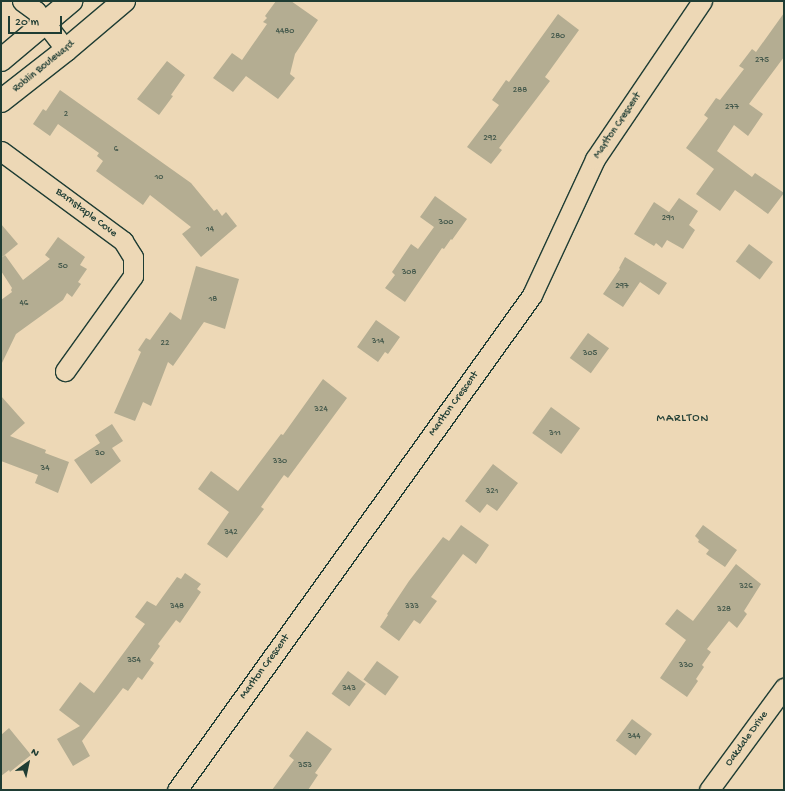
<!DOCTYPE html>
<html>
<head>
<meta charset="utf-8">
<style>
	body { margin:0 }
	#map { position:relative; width:785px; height:791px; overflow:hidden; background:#edd8b6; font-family:"Gochi Hand",sans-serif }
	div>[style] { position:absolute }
	.building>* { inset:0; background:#b4ad92; transform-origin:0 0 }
	.roads { filter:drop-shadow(1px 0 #1f3d34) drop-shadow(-1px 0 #1f3d34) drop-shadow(0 1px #1f3d34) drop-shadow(0 -1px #1f3d34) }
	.street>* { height:19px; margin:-9.5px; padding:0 9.5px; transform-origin:9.5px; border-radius:9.5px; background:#edd8b6 }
	.secondary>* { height:22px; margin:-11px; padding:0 11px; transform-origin:11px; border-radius:11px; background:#edd8b6 }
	span { translate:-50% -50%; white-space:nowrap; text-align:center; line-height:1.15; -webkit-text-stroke:4px #edd8b6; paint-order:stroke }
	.number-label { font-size:9px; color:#44594c }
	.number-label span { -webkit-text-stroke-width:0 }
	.street-label { font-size:11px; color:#1f3d34 }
	.neighbourhood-label { font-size:12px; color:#1f3d34; letter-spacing:1px }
	.frame { position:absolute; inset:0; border:2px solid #1f3d34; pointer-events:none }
	.north { position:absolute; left:8px; top:743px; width:40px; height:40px; -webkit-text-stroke:3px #edd8b6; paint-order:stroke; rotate:33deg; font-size:11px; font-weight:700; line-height:16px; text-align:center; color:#1f3d34 }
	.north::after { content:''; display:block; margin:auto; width:14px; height:18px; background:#1f3d34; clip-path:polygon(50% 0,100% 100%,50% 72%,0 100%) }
	.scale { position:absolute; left:8px; top:16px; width:54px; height:18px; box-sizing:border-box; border:2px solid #1f3d34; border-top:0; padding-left:5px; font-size:12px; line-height:14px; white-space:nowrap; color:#1f3d34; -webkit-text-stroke:3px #edd8b6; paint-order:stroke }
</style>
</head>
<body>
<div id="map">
	<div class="building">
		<i style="clip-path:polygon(276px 1px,291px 1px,318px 20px,295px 54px,290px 74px,295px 78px,278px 99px,246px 76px,233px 92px,213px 78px,232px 53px,242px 60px,267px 24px,263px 22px,267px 18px,265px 16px)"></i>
		<i style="clip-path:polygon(784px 13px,784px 57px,749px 104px,763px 114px,748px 136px,734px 125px,717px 151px,752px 177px,755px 173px,784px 193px,768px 214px,735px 190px,720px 211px,696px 194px,714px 169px,686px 148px,708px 118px,704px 115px,716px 98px,720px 100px,744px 69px,739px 66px,752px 49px,756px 52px)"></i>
		<i style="clip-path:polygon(558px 14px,579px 30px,545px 77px,550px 81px,499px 148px,502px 150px,491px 164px,467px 147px,499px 105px,492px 100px,506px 80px,509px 82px)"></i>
		<i style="clip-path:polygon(167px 61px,185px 75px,171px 95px,173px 96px,159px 115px,137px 99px)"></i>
		<i style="clip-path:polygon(60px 90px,191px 183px,214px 211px,217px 209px,222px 216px,226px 212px,237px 226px,201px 257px,182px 234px,191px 227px,150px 195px,143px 205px,96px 171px,103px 161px,97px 156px,99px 153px,58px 124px,50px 136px,33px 124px,43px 109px,46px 111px)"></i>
		<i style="clip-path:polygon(435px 196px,467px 219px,452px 240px,451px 239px,444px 249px,442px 248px,405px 302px,385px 288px,395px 275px,392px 272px,411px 244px,418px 249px,434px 227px,420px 217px)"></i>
		<i style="clip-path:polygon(679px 198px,698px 211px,689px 225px,695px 230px,683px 249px,667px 240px,662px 248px,656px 243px,654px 246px,634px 234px,654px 202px,669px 212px)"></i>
		<i style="clip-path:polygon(1px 224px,18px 244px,1px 258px)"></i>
		<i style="clip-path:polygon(58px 237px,85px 257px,80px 265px,87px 269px,78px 282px,81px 284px,72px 297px,67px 293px,63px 300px,16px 334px,1px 365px,1px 300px,12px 292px,11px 290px,12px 288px,1px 271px,1px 258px,5px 255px,23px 280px,50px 259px,45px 255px)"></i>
		<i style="left:749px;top:244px;width:30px;height:22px;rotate:37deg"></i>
		<i style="clip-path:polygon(625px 257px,667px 283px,659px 295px,640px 282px,623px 307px,603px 294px,620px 269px,619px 268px)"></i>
		<i style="clip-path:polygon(196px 266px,239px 279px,225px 329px,204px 322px,173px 366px,168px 362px,151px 406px,143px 402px,135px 421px,114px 413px,141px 352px,138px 350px,146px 338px,150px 340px,170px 312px,181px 320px)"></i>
		<i style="clip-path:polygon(376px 320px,400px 337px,388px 354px,385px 352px,378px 362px,357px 347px)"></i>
		<i style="left:588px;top:333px;width:26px;height:31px;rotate:36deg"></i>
		<i style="clip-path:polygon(323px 379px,347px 398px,288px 478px,284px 475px,261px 507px,264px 509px,227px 558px,207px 544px,229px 512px,198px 489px,211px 471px,238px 491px,281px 434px,283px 435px)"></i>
		<i style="clip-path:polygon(1px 396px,25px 423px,10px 436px,46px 450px,45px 453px,69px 462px,58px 493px,35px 483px,38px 475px,1px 461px)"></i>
		<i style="left:551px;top:407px;width:36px;height:32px;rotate:36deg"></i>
		<i style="clip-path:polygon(112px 424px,123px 441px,112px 448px,121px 461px,91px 484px,74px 460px,100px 443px,95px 435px)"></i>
		<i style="clip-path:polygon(493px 464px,518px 483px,497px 511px,487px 504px,480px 513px,465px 501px)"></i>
		<i style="clip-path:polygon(461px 525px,489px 545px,476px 564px,463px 554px,431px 597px,437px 601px,420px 624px,414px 620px,399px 641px,380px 627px,388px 615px,387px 614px,409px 581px,443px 537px,449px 541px)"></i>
		<i style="clip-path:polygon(703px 525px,737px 550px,725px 567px,706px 554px,709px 550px,698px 542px,699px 540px,695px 536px)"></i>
		<i style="clip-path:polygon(736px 564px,761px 584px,744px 611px,747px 614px,737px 628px,729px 621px,707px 649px,711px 652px,702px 665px,704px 667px,696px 679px,698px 681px,687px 697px,660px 678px,686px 640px,665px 624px,677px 609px,693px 621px)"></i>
		<i style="clip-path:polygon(185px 573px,201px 584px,197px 589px,201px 592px,195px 601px,180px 623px,176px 620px,158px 644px,160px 646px,150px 660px,154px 663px,142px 680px,138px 677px,128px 691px,123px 688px,82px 741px,90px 756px,73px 766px,57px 739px,80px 726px,59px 710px,80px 682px,94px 693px,145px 624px,135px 617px,147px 601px,156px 606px,177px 577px,181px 579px)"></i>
		<i style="left:377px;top:661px;width:27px;height:23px;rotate:36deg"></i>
		<i style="left:348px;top:671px;width:22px;height:28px;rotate:36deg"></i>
		<i style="left:632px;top:719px;width:25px;height:27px;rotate:37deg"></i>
		<i style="clip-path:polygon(9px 728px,31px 755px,10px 772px,9px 770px,1px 776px,1px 735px)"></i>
		<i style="clip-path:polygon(307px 731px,332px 749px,315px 773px,318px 775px,308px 790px,272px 790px,294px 760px,289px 756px)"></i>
	</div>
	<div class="roads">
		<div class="street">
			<i style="left:22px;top:1px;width:17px;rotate:36deg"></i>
			<i style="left:36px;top:11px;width:49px;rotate:52.4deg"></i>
			<i style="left:1px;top:151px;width:152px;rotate:36.4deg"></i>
			<i style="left:123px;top:241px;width:19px;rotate:58deg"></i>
			<i style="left:133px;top:257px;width:19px;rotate:90deg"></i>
			<i style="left:133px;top:276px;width:117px;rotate:125.6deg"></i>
			<i style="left:177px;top:790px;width:609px;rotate:-54.35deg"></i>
			<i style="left:532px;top:295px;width:150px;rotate:-65.1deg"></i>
			<i style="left:595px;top:159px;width:191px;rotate:-55.9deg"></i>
			<i style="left:709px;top:790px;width:127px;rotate:-53.7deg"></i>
		</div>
		<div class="secondary">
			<i style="left:1px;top:60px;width:92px;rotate:-40.1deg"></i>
			<i style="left:1px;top:101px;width:83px;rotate:-38.1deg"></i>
			<i style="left:66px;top:50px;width:76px;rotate:-40.2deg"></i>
		</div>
	</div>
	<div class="number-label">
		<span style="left:285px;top:32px">4480</span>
		<span style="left:558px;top:37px">280</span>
		<span style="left:762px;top:61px">275</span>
		<span style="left:520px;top:91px">288</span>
		<span style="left:732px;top:108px">277</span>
		<span style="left:66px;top:115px">2</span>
		<span style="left:490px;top:139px">292</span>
		<span style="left:116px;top:150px">6</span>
		<span style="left:159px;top:178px">10</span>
		<span style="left:668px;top:219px">291</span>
		<span style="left:446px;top:223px">300</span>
		<span style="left:210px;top:230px">14</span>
		<span style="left:63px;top:267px">50</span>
		<span style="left:409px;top:273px">308</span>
		<span style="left:622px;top:287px">297</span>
		<span style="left:213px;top:300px">18</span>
		<span style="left:24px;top:304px">46</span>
		<span style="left:378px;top:342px">314</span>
		<span style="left:165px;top:344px">22</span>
		<span style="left:590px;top:354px">305</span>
		<span style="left:321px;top:410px">324</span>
		<span style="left:555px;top:434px">311</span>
		<span style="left:100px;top:454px">30</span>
		<span style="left:280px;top:462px">330</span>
		<span style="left:45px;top:469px">34</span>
		<span style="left:492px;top:492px">321</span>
		<span style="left:231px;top:533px">342</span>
		<span style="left:746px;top:587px">326</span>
		<span style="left:177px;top:607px">348</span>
		<span style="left:412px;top:607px">333</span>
		<span style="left:724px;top:610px">328</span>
		<span style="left:134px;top:661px">354</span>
		<span style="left:686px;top:666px">330</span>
		<span style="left:349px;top:689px">343</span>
		<span style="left:634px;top:737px">344</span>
		<span style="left:305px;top:766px">353</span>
	</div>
	<div class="street-label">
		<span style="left:44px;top:67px;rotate:-39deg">Roblin Boulevard</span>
		<span style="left:618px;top:126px;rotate:-56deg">Marlton Crescent</span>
		<span style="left:86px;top:213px;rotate:37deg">Barnstaple Cove</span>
		<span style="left:454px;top:404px;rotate:-54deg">Marlton Crescent</span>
		<span style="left:265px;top:667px;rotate:-54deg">Marlton Crescent</span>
		<span style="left:747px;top:739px;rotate:-54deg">Oakdale Drive</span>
	</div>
	<div class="neighbourhood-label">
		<span style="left:683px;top:420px">MARLTON</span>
	</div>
	<div class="frame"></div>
	<div class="north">N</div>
	<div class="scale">20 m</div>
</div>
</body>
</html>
